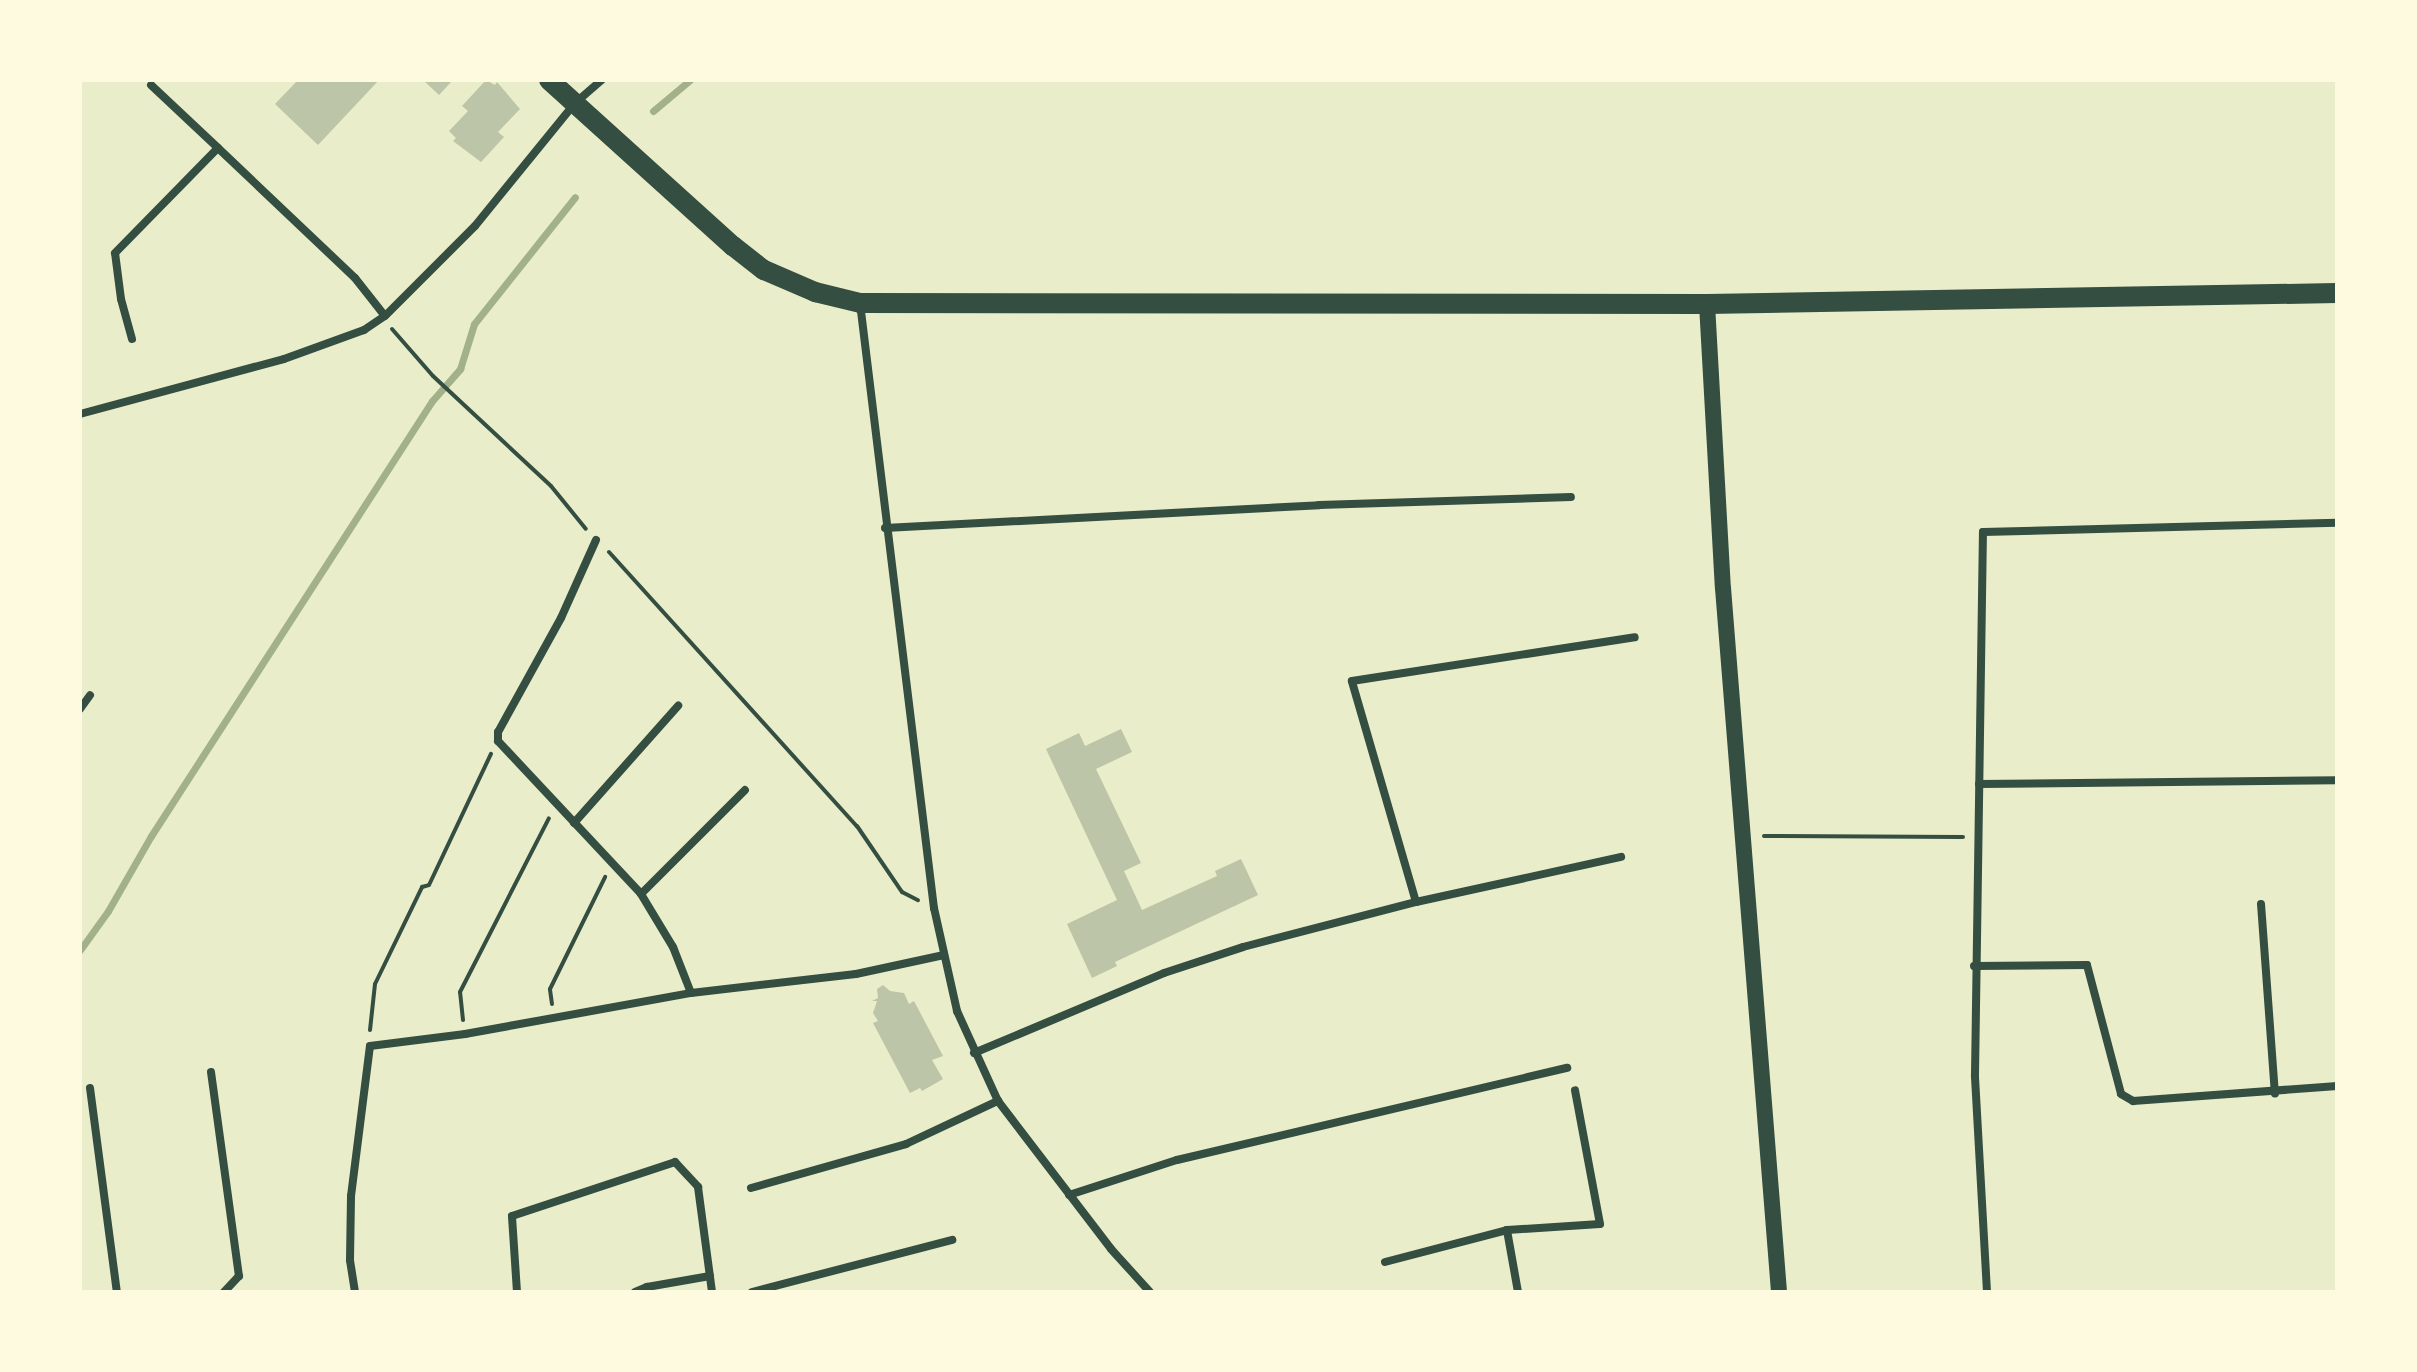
<!DOCTYPE html>
<html>
<head>
<meta charset="utf-8">
<style>
	body { margin:0 }
	#map { position:relative; width:2417px; height:1372px; overflow:hidden; background:#e9edc9; font-family:"Open Sans",sans-serif }
	div>[style] { position:absolute }
	.stream>* { height:7px; margin:-3.5px; padding:0 3.5px; transform-origin:3.5px; border-radius:3.5px; background:#a3b18a }
	.building>* { inset:0; background:#bcc5a7 }
	.path>* { height:4px; margin:-2px; padding:0 2px; transform-origin:2px; border-radius:2px; background:#344e41 }
	.minor>* { height:8px; margin:-4px; padding:0 4px; transform-origin:4px; border-radius:4px; background:#344e41 }
	.secondary>* { height:16px; margin:-8px; padding:0 8px; transform-origin:8px; border-radius:8px; background:#344e41 }
	.primary>* { height:20px; margin:-10px; padding:0 10px; transform-origin:10px; border-radius:10px; background:#344e41 }
	span { translate:-50% -50%; white-space:nowrap; text-align:center; line-height:1.15; -webkit-text-stroke:6px #fefae0; paint-order:stroke }
	.frame { position:absolute; inset:0; border:82px solid #fefae0; pointer-events:none }
</style>
</head>
<body>
<div id="map">
	<div class="stream">
		<i style="left:653px;top:111px;width:48px;rotate:-40deg"></i>
		<i style="left:80px;top:950px;width:48px;rotate:-54.3deg"></i>
		<i style="left:108px;top:911px;width:86px;rotate:-60.2deg"></i>
		<i style="left:151px;top:836px;width:518px;rotate:-57.14deg"></i>
		<i style="left:432px;top:401px;width:43px;rotate:-48.8deg"></i>
		<i style="left:460px;top:369px;width:47px;rotate:-72.7deg"></i>
		<i style="left:474px;top:324px;width:162px;rotate:-51.5deg"></i>
	</div>
	<div class="building">
		<i style="clip-path:polygon(298px 80px,379px 80px,318px 145px,275px 104px)"></i>
		<i style="clip-path:polygon(423px 80px,453px 80px,439px 95px)"></i>
		<i style="clip-path:polygon(486px 80px,495px 85px,497px 82px,520px 109px,498px 132px,504px 137px,481px 162px,453px 141px,456px 138px,449px 131px,468px 111px,462px 106px)"></i>
		<i style="clip-path:polygon(1121px 729px,1132px 752px,1096px 769px,1141px 863px,1124px 871px,1142px 910px,1217px 876px,1215px 871px,1241px 859px,1258px 895px,1115px 962px,1117px 966px,1092px 978px,1067px 924px,1117px 900px,1046px 749px,1079px 733px,1085px 746px)"></i>
		<i style="clip-path:polygon(883px 985px,890px 991px,904px 993px,909px 1004px,914px 1001px,943px 1056px,932px 1060px,943px 1079px,922px 1091px,920px 1088px,910px 1093px,873px 1023px,878px 1021px,873px 1013px,877px 1001px,872px 1001px,878px 998px,877px 989px)"></i>
	</div>
	<div class="path">
		<i style="left:392px;top:329px;width:62px;rotate:48.9deg"></i>
		<i style="left:433px;top:376px;width:161px;rotate:43deg"></i>
		<i style="left:551px;top:486px;width:55px;rotate:50.9deg"></i>
		<i style="left:609px;top:552px;width:370px;rotate:47.9deg"></i>
		<i style="left:857px;top:826px;width:80px;rotate:55.7deg"></i>
		<i style="left:902px;top:892px;width:18px;rotate:27deg"></i>
		<i style="left:1764px;top:836px;width:199px;rotate:0.3deg"></i>
		<i style="left:552px;top:1004px;width:15px;rotate:-98deg"></i>
		<i style="left:550px;top:989px;width:125px;rotate:-63.8deg"></i>
		<i style="left:463px;top:1020px;width:28px;rotate:-96deg"></i>
		<i style="left:460px;top:992px;width:195px;rotate:-62.9deg"></i>
		<i style="left:370px;top:1030px;width:46px;rotate:-83.8deg"></i>
		<i style="left:375px;top:984px;width:108px;rotate:-64.1deg"></i>
		<i style="left:422px;top:887px;width:7px;rotate:-16deg"></i>
		<i style="left:429px;top:885px;width:145px;rotate:-64.7deg"></i>
	</div>
	<div class="minor">
		<i style="left:151px;top:85px;width:92px;rotate:43.2deg"></i>
		<i style="left:860px;top:303px;width:610px;rotate:83.03deg"></i>
		<i style="left:934px;top:908px;width:106px;rotate:77.4deg"></i>
		<i style="left:957px;top:1011px;width:99px;rotate:65.5deg"></i>
		<i style="left:998px;top:1101px;width:186px;rotate:52.6deg"></i>
		<i style="left:1111px;top:1249px;width:58px;rotate:47.8deg"></i>
		<i style="left:132px;top:339px;width:41px;rotate:-105.4deg"></i>
		<i style="left:121px;top:299px;width:46px;rotate:-97.4deg"></i>
		<i style="left:115px;top:253px;width:147px;rotate:-45.6deg"></i>
		<i style="left:218px;top:148px;width:189px;rotate:43.5deg"></i>
		<i style="left:355px;top:278px;width:48px;rotate:51.7deg"></i>
		<i style="left:80px;top:414px;width:211px;rotate:-15.1deg"></i>
		<i style="left:284px;top:359px;width:85px;rotate:-19.9deg"></i>
		<i style="left:364px;top:330px;width:25px;rotate:-34deg"></i>
		<i style="left:385px;top:316px;width:127px;rotate:-45deg"></i>
		<i style="left:475px;top:226px;width:157px;rotate:-50.9deg"></i>
		<i style="left:574px;top:104px;width:37px;rotate:-41deg"></i>
		<i style="left:885px;top:528px;width:435px;rotate:-3deg"></i>
		<i style="left:1319px;top:505px;width:252px;rotate:-1.8deg"></i>
		<i style="left:596px;top:540px;width:85px;rotate:114.2deg"></i>
		<i style="left:561px;top:618px;width:130px;rotate:118.9deg"></i>
		<i style="left:498px;top:732px;width:9px;rotate:90deg"></i>
		<i style="left:498px;top:741px;width:209px;rotate:46.9deg"></i>
		<i style="left:641px;top:894px;width:62px;rotate:58.9deg"></i>
		<i style="left:673px;top:947px;width:49px;rotate:68.6deg"></i>
		<i style="left:80px;top:709px;width:17px;rotate:-54deg"></i>
		<i style="left:1979px;top:784px;width:358px;rotate:-0.6deg"></i>
		<i style="left:574px;top:823px;width:157px;rotate:-48.4deg"></i>
		<i style="left:641px;top:894px;width:147px;rotate:-45deg"></i>
		<i style="left:1416px;top:902px;width:230px;rotate:-106.2deg"></i>
		<i style="left:1352px;top:681px;width:286px;rotate:-8.8deg"></i>
		<i style="left:2261px;top:904px;width:190px;rotate:85.8deg"></i>
		<i style="left:1974px;top:966px;width:113px;rotate:-0.5deg"></i>
		<i style="left:2087px;top:965px;width:133px;rotate:75.2deg"></i>
		<i style="left:2121px;top:1094px;width:14px;rotate:30deg"></i>
		<i style="left:2133px;top:1101px;width:205px;rotate:-4.2deg"></i>
		<i style="left:974px;top:1053px;width:206px;rotate:-22.8deg"></i>
		<i style="left:1164px;top:973px;width:83px;rotate:-18.2deg"></i>
		<i style="left:1243px;top:947px;width:179px;rotate:-14.6deg"></i>
		<i style="left:1416px;top:902px;width:210px;rotate:-12.4deg"></i>
		<i style="left:211px;top:1072px;width:206px;rotate:82.2deg"></i>
		<i style="left:239px;top:1276px;width:22px;rotate:133deg"></i>
		<i style="left:90px;top:1088px;width:206px;rotate:82.5deg"></i>
		<i style="left:751px;top:1188px;width:161px;rotate:-15.8deg"></i>
		<i style="left:906px;top:1144px;width:102px;rotate:-25.1deg"></i>
		<i style="left:1069px;top:1195px;width:114px;rotate:-18deg"></i>
		<i style="left:1177px;top:1160px;width:401px;rotate:-13.3deg"></i>
		<i style="left:1385px;top:1262px;width:126px;rotate:-14.7deg"></i>
		<i style="left:355px;top:1292px;width:32px;rotate:-99deg"></i>
		<i style="left:350px;top:1260px;width:64px;rotate:-89.1deg"></i>
		<i style="left:351px;top:1196px;width:151px;rotate:-82.8deg"></i>
		<i style="left:370px;top:1046px;width:96px;rotate:-7.2deg"></i>
		<i style="left:465px;top:1034px;width:230px;rotate:-10.3deg"></i>
		<i style="left:691px;top:993px;width:166px;rotate:-6.6deg"></i>
		<i style="left:856px;top:974px;width:90px;rotate:-12.2deg"></i>
		<i style="left:517px;top:1292px;width:76px;rotate:-93.8deg"></i>
		<i style="left:512px;top:1216px;width:172px;rotate:-18.3deg"></i>
		<i style="left:675px;top:1162px;width:34px;rotate:47deg"></i>
		<i style="left:698px;top:1187px;width:106px;rotate:82.4deg"></i>
		<i style="left:635px;top:1292px;width:13px;rotate:-23deg"></i>
		<i style="left:647px;top:1287px;width:64px;rotate:-9.9deg"></i>
		<i style="left:752px;top:1292px;width:207px;rotate:-14.6deg"></i>
		<i style="left:1518px;top:1292px;width:63px;rotate:-100.1deg"></i>
		<i style="left:1507px;top:1230px;width:93px;rotate:-3.7deg"></i>
		<i style="left:1600px;top:1224px;width:136px;rotate:-100.6deg"></i>
		<i style="left:1987px;top:1292px;width:217px;rotate:-93.2deg"></i>
		<i style="left:1975px;top:1075px;width:543px;rotate:-89.16deg"></i>
		<i style="left:1983px;top:532px;width:354px;rotate:-1.5deg"></i>
	</div>
	<div class="secondary">
		<i style="left:1707px;top:304px;width:284px;rotate:86.8deg"></i>
		<i style="left:1723px;top:588px;width:706px;rotate:85.45deg"></i>
	</div>
	<div class="primary">
		<i style="left:549px;top:80px;width:248px;rotate:42.1deg"></i>
		<i style="left:733px;top:246px;width:39px;rotate:38deg"></i>
		<i style="left:764px;top:270px;width:56px;rotate:23.3deg"></i>
		<i style="left:815px;top:292px;width:46px;rotate:13.7deg"></i>
		<i style="left:860px;top:303px;width:847px;rotate:0.07deg"></i>
		<i style="left:1707px;top:304px;width:630px;rotate:-1deg"></i>
	</div>
	<div class="frame"></div>
</div>
</body>
</html>
